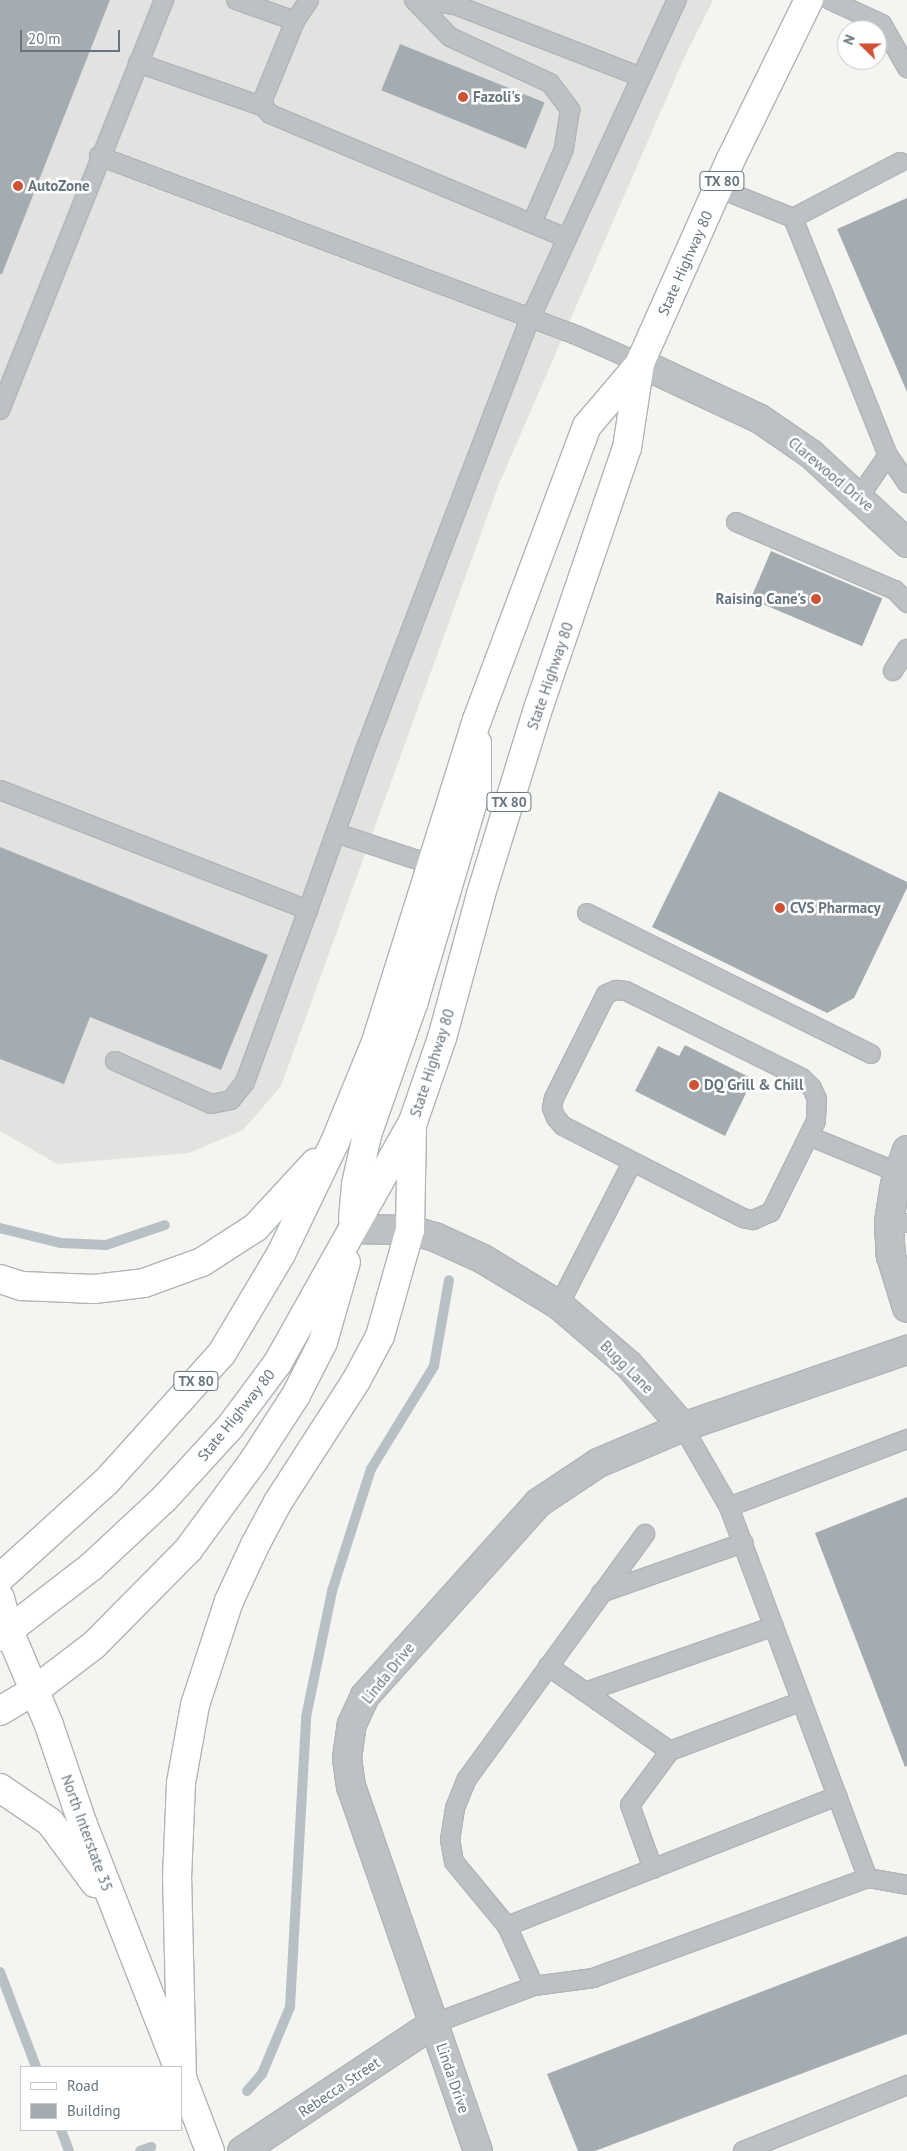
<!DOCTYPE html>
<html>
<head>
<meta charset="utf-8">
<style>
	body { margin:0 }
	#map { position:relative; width:907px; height:2151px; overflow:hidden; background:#f4f4f1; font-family:"PT Sans",sans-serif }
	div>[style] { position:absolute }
	.built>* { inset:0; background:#e2e3e1 }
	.stream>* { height:10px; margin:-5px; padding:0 5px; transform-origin:5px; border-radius:5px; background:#b7c1c5 }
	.building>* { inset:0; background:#a5acb1; transform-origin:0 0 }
	.roads { filter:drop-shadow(1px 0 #b0b5b8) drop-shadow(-1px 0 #b0b5b8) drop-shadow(0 1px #b0b5b8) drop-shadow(0 -1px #b0b5b8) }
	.service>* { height:18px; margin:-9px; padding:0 9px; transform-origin:9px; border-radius:9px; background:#bdc1c4 }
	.minor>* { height:28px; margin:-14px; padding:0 14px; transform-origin:14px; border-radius:14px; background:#bdc1c4 }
	.secondary>* { height:28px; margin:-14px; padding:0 14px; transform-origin:14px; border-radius:14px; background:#fff }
	.primary>* { height:28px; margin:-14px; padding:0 14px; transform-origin:14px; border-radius:14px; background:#fff }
	.dots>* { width:14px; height:14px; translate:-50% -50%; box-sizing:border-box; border:2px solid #fff; border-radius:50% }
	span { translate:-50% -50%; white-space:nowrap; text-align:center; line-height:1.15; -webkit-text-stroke:5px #fff; paint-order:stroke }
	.shield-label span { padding:1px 4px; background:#fff; border:1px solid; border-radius:4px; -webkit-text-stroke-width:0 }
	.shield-label { font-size:14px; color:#66757f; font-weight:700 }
	.poi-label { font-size:15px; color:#66757f; font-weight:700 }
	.left { translate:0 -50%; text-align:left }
	.right { translate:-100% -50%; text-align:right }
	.street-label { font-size:15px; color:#66757f }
	.legend { position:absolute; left:20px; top:2066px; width:162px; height:65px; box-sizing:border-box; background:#fff; border:1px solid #c2c8cc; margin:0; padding:6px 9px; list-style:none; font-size:15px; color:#66757f }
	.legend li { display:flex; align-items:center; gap:10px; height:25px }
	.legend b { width:25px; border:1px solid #c2c8cc }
	.north { position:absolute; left:837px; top:20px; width:50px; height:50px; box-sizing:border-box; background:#fff; border:1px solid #c2c8cc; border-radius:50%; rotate:292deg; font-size:14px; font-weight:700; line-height:20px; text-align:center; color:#66757f }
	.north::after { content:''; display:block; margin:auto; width:18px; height:22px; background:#d05235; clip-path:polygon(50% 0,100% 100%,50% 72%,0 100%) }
	.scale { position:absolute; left:20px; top:30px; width:100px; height:22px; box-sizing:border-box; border:2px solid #66757f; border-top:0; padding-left:6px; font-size:15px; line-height:18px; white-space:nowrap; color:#66757f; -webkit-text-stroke:4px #fff; paint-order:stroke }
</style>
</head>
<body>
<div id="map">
	<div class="built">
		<i style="clip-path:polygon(0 0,713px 0,684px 58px,499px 484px,281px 1086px,243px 1130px,189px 1153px,57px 1164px,0 1131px)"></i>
	</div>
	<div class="stream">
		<i style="left:0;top:1228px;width:63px;rotate:13.8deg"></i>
		<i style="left:61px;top:1243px;width:45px;rotate:2.5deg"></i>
		<i style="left:106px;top:1245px;width:62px;rotate:-18.7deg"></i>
		<i style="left:0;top:1972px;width:102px;rotate:69.2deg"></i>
		<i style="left:247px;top:2091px;width:23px;rotate:-49deg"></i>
		<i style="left:262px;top:2074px;width:73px;rotate:-67.3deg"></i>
		<i style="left:290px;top:2007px;width:290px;rotate:-86.8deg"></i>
		<i style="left:306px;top:1717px;width:129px;rotate:-78.3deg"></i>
		<i style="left:332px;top:1591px;width:128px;rotate:-72.3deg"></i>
		<i style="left:371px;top:1469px;width:121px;rotate:-58.5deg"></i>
		<i style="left:434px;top:1366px;width:87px;rotate:-80.1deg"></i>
		<i style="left:61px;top:2130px;width:22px;rotate:69deg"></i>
		<i style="left:140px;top:2151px;width:12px;rotate:-20deg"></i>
	</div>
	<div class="building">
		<i style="clip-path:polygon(0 0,110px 0,2px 274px,0 274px)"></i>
		<i style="left:400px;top:44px;width:156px;height:50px;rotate:22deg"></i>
		<i style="clip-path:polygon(907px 198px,907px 392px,837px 229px)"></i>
		<i style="left:771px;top:551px;width:121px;height:52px;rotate:23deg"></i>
		<i style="clip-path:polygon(719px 791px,907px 882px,907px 888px,854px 998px,827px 1013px,652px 927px)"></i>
		<i style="clip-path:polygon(0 847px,268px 955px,221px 1070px,90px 1017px,64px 1084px,0 1059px)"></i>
		<i style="clip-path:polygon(685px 1045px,753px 1079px,725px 1136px,635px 1091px,658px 1046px,679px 1056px)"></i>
		<i style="clip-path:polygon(907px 1497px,907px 1766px,905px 1767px,815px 1533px)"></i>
		<i style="clip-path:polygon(907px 1936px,907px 2034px,595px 2151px,578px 2151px,547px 2074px)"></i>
	</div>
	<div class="roads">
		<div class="service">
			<i style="left:236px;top:0;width:63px;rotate:19.6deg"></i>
			<i style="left:309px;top:0;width:25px;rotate:124deg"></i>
			<i style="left:295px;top:21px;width:82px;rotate:112.2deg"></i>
			<i style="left:264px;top:97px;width:10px;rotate:90deg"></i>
			<i style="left:264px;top:107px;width:9px;rotate:49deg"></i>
			<i style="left:270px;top:114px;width:322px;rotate:22.7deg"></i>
			<i style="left:414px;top:0;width:52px;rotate:45.8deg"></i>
			<i style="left:450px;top:37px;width:110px;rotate:24.7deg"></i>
			<i style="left:550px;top:83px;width:34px;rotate:53deg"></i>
			<i style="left:570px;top:110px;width:39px;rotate:99deg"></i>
			<i style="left:564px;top:149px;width:81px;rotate:113.4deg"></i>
			<i style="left:422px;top:0;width:36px;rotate:9deg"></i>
			<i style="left:458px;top:6px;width:196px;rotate:21.2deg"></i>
			<i style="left:830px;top:0;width:57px;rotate:24.8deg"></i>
			<i style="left:882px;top:24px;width:51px;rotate:60.4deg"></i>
			<i style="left:138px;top:63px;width:133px;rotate:19.2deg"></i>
			<i style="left:99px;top:156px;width:509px;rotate:20.57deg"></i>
			<i style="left:576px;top:335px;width:70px;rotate:23.6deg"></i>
			<i style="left:718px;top:188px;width:81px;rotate:21.8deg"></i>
			<i style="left:793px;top:218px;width:255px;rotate:68.2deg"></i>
			<i style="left:888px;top:455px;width:51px;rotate:124.6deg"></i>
			<i style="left:793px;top:218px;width:121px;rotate:-27.6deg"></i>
			<i style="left:0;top:410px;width:442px;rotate:-68.2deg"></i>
			<i style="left:888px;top:455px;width:34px;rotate:56deg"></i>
			<i style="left:736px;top:522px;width:173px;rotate:23.2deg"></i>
			<i style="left:895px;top:590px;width:18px;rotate:47deg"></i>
			<i style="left:893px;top:671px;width:26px;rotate:-58deg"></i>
			<i style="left:0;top:790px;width:331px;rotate:21.3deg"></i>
			<i style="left:308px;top:910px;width:170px;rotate:-70.4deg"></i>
			<i style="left:365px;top:750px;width:462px;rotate:-69.1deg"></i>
			<i style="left:530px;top:319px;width:351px;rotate:-65.3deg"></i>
			<i style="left:336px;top:833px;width:99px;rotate:18.3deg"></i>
			<i style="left:587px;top:913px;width:317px;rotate:26.4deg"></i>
			<i style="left:616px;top:990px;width:10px;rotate:6deg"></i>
			<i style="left:626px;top:991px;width:196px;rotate:26.3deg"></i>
			<i style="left:802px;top:1078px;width:14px;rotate:45deg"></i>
			<i style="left:812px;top:1088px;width:12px;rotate:66deg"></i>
			<i style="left:817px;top:1099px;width:22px;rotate:93deg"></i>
			<i style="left:816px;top:1121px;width:102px;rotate:116.3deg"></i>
			<i style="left:771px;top:1212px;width:20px;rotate:156deg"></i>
			<i style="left:753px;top:1220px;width:10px;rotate:-169deg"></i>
			<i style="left:743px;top:1218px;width:202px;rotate:-152.9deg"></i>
			<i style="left:563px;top:1126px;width:11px;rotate:-131deg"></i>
			<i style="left:556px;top:1118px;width:11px;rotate:-112deg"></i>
			<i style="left:552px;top:1108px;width:10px;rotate:-79deg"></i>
			<i style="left:554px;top:1098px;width:116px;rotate:-63.4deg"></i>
			<i style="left:606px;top:994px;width:11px;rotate:-22deg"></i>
			<i style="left:115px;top:1061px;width:105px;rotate:24.1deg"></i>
			<i style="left:211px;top:1104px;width:20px;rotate:-11deg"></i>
			<i style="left:231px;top:1100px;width:23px;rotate:-52deg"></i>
			<i style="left:245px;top:1082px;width:183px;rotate:-69.9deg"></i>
			<i style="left:809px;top:1136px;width:97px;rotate:22.3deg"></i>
			<i style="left:889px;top:1223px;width:18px"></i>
			<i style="left:559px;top:1305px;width:160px;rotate:-62.8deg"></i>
			<i style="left:683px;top:1427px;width:92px;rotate:60.1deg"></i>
			<i style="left:729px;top:1507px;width:396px;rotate:69.5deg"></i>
			<i style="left:729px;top:1507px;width:191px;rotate:-20.9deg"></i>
			<i style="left:601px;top:1593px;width:151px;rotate:-19.4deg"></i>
			<i style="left:548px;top:1666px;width:149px;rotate:34.9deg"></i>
			<i style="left:670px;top:1751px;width:67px;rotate:126.5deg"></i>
			<i style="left:630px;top:1805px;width:68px;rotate:70.2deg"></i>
			<i style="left:585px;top:1692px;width:200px;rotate:-19.2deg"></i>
			<i style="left:670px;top:1751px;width:141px;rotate:-20.7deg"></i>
			<i style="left:507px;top:1926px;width:355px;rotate:-21.5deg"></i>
			<i style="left:534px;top:1986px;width:66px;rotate:-114.2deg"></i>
			<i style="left:507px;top:1926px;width:83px;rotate:-129.6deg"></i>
			<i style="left:454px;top:1862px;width:22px;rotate:-100deg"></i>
			<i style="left:450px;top:1840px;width:32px;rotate:-81deg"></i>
			<i style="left:455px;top:1808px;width:31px;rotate:-68deg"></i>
			<i style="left:467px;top:1779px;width:303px;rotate:-54deg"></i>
			<i style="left:435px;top:2023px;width:106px;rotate:-20.5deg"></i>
			<i style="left:534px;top:1986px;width:60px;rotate:-7.7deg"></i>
			<i style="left:593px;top:1978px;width:293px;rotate:-20deg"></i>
			<i style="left:868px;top:1878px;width:40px;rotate:10deg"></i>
			<i style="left:743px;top:2151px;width:177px;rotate:-21.9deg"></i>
		</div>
		<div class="minor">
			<i style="left:640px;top:363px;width:132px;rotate:25deg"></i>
			<i style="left:760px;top:419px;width:62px;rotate:34.5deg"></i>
			<i style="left:811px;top:454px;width:131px;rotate:42.8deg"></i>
			<i style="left:907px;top:1150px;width:36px;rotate:109deg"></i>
			<i style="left:895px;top:1184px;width:39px;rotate:99deg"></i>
			<i style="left:889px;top:1223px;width:33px;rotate:87deg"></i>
			<i style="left:891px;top:1256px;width:54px;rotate:72.9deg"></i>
			<i style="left:352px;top:1229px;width:58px;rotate:1deg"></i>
			<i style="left:410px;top:1230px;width:26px;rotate:16deg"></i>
			<i style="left:435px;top:1237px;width:53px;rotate:24.6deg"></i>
			<i style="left:483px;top:1259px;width:89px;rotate:31.2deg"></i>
			<i style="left:559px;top:1305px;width:92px;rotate:40.6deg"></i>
			<i style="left:629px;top:1365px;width:82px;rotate:48.9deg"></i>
			<i style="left:242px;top:2151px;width:232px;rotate:-33.6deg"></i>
			<i style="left:478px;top:2151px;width:386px;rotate:-109.2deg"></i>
			<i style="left:351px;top:1787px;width:29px;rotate:-98deg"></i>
			<i style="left:347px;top:1758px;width:34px;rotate:-82deg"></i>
			<i style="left:352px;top:1724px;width:31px;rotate:-65deg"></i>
			<i style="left:365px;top:1696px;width:259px;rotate:-48.1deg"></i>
			<i style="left:538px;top:1503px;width:72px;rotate:-33.7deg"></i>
			<i style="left:598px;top:1463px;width:92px;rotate:-23deg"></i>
			<i style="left:683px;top:1427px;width:237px;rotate:-19deg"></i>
		</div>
		<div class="secondary">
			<i style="left:0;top:1598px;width:34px;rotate:75deg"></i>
			<i style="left:9px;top:1631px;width:102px;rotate:66.9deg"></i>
			<i style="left:49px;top:1725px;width:106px;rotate:71.2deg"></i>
			<i style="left:83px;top:1825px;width:260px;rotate:68.6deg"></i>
			<i style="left:0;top:1788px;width:60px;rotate:34.2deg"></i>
			<i style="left:50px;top:1822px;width:76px;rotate:53.6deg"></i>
			<i style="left:181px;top:2075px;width:81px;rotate:69.1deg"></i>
		</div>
		<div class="primary">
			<i style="left:353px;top:1219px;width:35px;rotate:-85deg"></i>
			<i style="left:356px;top:1184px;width:50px;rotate:-77.3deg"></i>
			<i style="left:367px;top:1135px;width:139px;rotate:-70.7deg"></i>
			<i style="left:413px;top:1004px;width:225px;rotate:-73.5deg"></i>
			<i style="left:477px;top:788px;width:45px;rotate:-90deg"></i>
			<i style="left:0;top:1279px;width:23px;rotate:18deg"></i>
			<i style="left:22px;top:1286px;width:72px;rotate:2.4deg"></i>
			<i style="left:94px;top:1289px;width:50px;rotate:-6.8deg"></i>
			<i style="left:144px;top:1283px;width:62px;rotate:-19.9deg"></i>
			<i style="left:202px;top:1262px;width:64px;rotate:-32.9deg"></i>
			<i style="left:256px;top:1227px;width:87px;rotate:-47.3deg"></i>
			<i style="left:0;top:1578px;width:143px;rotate:-42.2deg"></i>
			<i style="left:106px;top:1482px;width:173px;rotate:-48deg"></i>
			<i style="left:222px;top:1353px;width:115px;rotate:-59.2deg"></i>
			<i style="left:281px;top:1254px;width:124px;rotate:-64.3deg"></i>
			<i style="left:335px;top:1142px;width:108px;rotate:-67.7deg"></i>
			<i style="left:376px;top:1042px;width:337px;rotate:-72.6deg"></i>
			<i style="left:477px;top:720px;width:314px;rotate:-69.5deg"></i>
			<i style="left:587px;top:426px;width:80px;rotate:-49.6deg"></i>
			<i style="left:0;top:1637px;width:115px;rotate:-37.6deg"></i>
			<i style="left:91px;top:1567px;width:100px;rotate:-43deg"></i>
			<i style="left:164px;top:1499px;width:98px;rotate:-47.5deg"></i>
			<i style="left:230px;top:1427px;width:79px;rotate:-53.3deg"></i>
			<i style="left:277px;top:1364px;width:278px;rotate:-60.7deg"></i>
			<i style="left:413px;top:1122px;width:89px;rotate:-71deg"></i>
			<i style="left:442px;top:1038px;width:149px;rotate:-74.8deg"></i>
			<i style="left:481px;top:894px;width:197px;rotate:-72.9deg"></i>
			<i style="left:539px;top:706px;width:273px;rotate:-71.2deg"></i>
			<i style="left:627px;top:448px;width:86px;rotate:-81.3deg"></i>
			<i style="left:640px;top:363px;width:221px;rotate:-66deg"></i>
			<i style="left:730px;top:161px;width:179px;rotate:-63.9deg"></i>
			<i style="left:0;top:1711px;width:41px;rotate:-31deg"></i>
			<i style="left:35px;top:1690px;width:74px;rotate:-37.3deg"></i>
			<i style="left:94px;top:1645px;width:134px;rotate:-45.3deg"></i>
			<i style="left:188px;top:1550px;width:112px;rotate:-53.7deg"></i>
			<i style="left:254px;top:1460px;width:77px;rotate:-57.1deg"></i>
			<i style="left:296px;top:1395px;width:59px;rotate:-63deg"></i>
			<i style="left:323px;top:1342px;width:83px;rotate:-74deg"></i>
			<i style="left:182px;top:2079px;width:200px;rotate:-91.4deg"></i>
			<i style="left:177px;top:1879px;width:96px;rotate:-87.6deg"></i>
			<i style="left:181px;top:1783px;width:79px;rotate:-79.8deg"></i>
			<i style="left:195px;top:1705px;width:109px;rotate:-71.9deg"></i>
			<i style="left:229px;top:1601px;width:62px;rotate:-65.1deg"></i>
			<i style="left:255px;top:1545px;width:49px;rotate:-61.9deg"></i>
			<i style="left:278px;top:1502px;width:144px;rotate:-57.2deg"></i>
			<i style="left:356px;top:1381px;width:51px;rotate:-61.9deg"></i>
			<i style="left:380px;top:1336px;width:110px;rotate:-74.2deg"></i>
			<i style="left:410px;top:1230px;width:103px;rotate:-88.9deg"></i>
		</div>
	</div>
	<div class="dots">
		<i style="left:463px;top:97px;background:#d05235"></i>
		<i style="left:18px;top:186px;background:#d05235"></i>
		<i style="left:816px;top:599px;background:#d05235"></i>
		<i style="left:780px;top:908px;background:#d05235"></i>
		<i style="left:694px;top:1085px;background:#d05235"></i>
	</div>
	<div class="shield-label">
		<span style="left:722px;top:181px">TX 80</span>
		<span style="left:509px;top:802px">TX 80</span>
		<span style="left:196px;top:1381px">TX 80</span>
	</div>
	<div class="poi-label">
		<span class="left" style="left:473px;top:97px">Fazoli's</span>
		<span class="left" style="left:28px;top:186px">AutoZone</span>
		<span class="right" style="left:806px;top:599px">Raising Cane's</span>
		<span class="left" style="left:790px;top:908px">CVS Pharmacy</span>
		<span class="left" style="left:704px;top:1085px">DQ Grill &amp; Chill</span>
	</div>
	<div class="street-label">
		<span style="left:685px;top:263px;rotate:-66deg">State Highway 80</span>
		<span style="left:831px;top:474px;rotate:40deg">Clarewood Drive</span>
		<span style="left:550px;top:676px;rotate:-71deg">State Highway 80</span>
		<span style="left:432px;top:1063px;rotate:-72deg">State Highway 80</span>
		<span style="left:627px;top:1367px;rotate:45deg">Bugg Lane</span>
		<span style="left:236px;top:1415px;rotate:-51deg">State Highway 80</span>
		<span style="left:388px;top:1673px;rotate:-51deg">Linda Drive</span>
		<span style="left:87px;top:1833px;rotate:70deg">North Interstate 35</span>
		<span style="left:453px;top:2078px;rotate:71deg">Linda Drive</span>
		<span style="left:339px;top:2087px;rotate:-34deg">Rebecca Street</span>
	</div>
	<ul class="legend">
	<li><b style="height:6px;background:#fff"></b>Road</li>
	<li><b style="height:14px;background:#a5acb1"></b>Building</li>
	</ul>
	<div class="north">N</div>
	<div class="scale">20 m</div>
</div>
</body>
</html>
